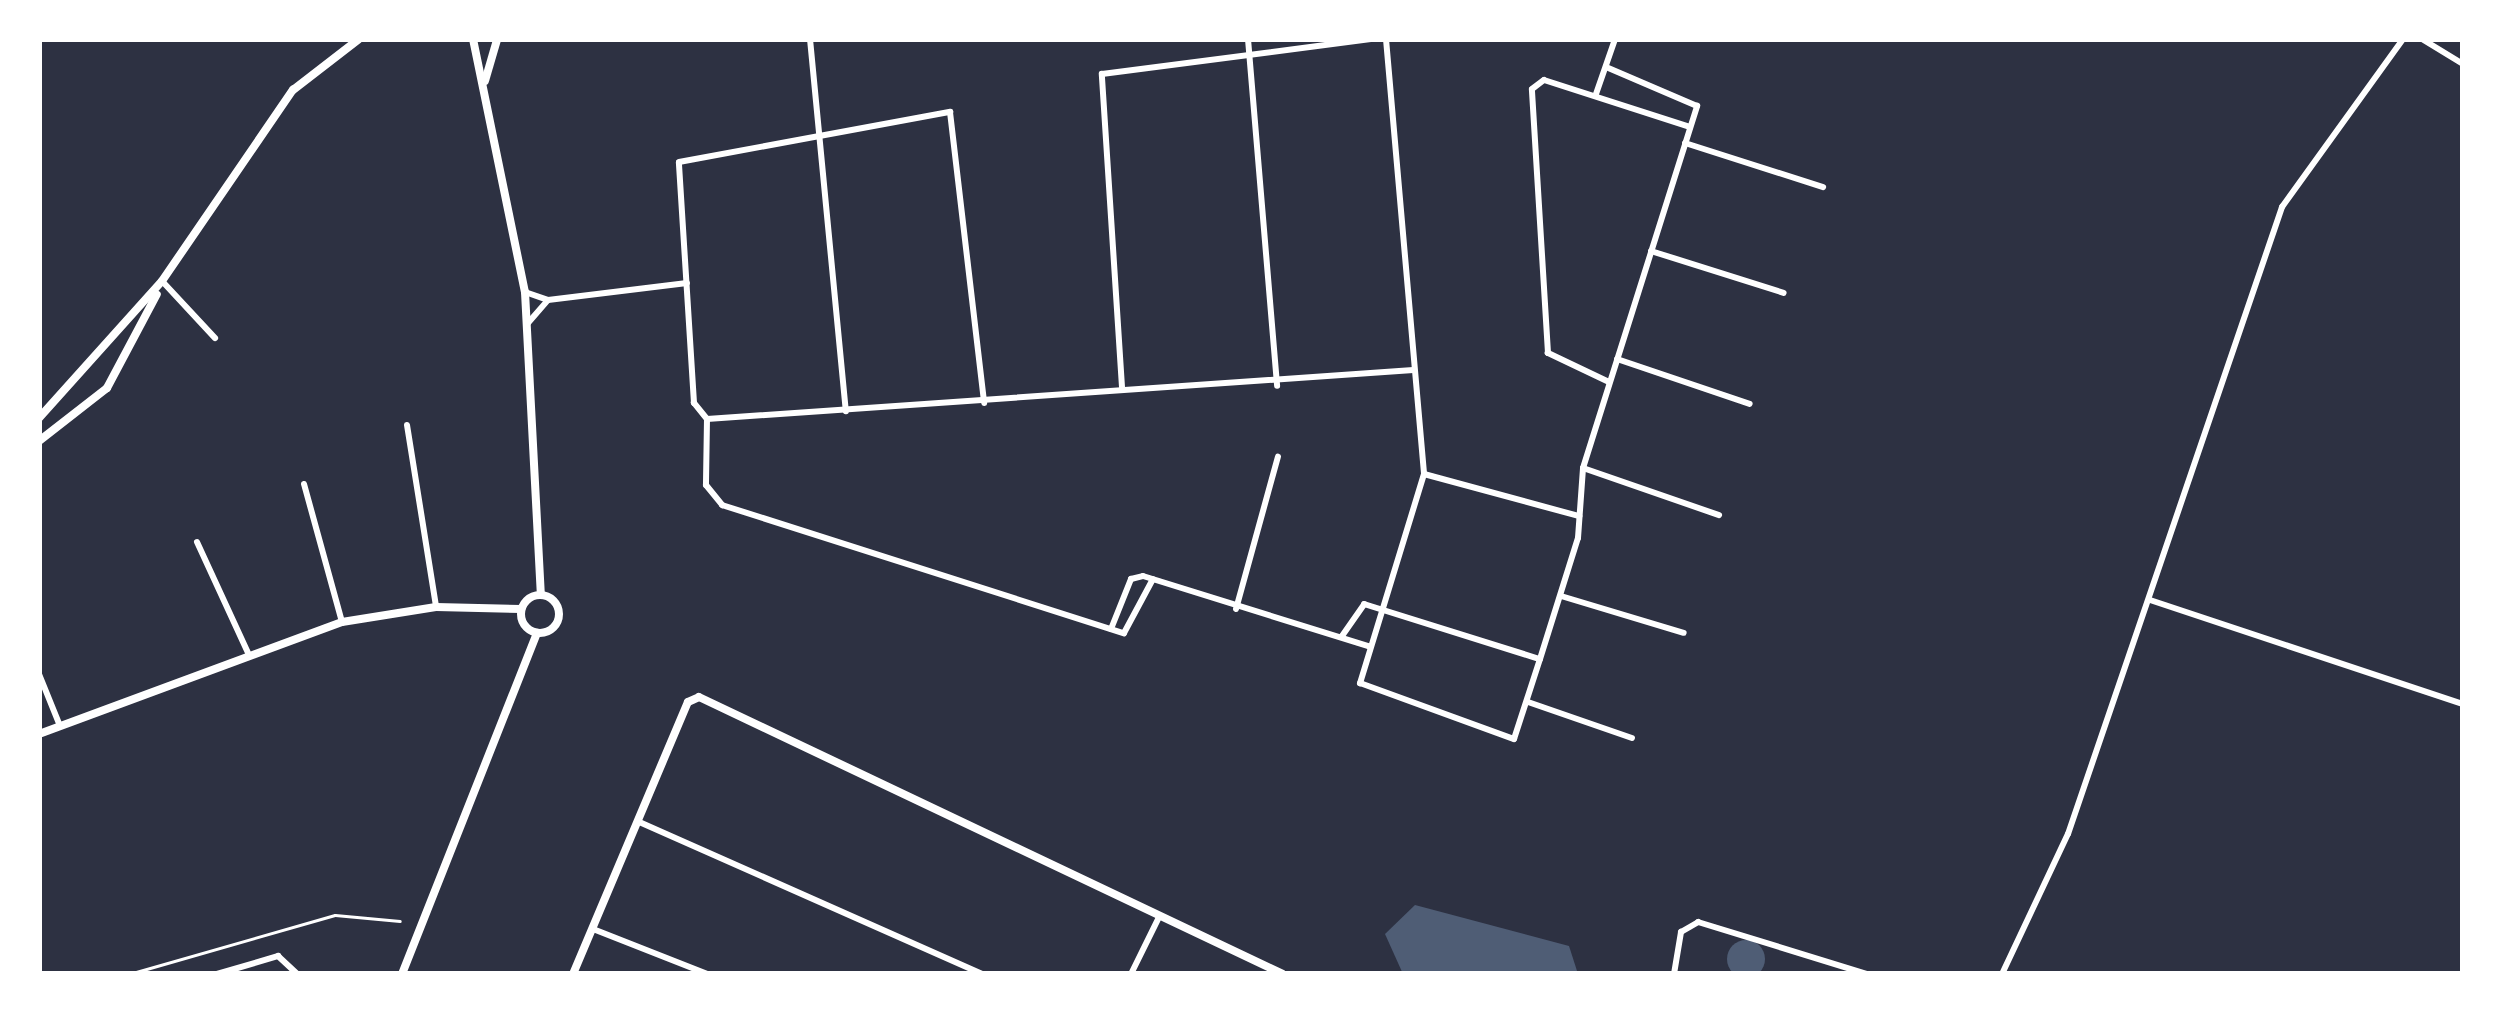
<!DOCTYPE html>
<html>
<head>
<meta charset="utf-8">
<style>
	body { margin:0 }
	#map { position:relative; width:2502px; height:1013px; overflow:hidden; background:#2d3142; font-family:Georgia,serif }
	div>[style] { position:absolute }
	.water>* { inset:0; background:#4f5d75 }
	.round { border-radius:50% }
	.path>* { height:3px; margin:-1.5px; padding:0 1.5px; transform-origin:1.5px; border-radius:1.5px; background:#fff }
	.minor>* { height:6px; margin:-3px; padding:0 3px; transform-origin:3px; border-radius:3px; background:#fff }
	.tertiary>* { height:8px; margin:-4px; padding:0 4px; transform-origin:4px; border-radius:4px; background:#fff }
	.tertiary>.ring { margin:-4px; padding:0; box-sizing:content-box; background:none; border:8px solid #fff; border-radius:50% }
	span { translate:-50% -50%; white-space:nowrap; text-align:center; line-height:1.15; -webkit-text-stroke:12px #fff; paint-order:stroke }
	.frame { position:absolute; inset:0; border:42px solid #fff; pointer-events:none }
</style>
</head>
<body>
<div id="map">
	<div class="water">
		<i style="clip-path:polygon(1415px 905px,1569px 946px,1578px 974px,1403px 974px,1385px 934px)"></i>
		<i class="round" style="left:1727px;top:940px;width:38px;height:38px"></i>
	</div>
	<div class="path">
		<i style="left:129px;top:974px;width:214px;rotate:-16deg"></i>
		<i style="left:335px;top:915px;width:65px;rotate:5.3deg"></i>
	</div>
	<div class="minor">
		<i style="left:810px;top:39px;width:374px;rotate:84.5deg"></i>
		<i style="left:1248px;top:39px;width:348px;rotate:85.2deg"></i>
		<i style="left:1386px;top:39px;width:437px;rotate:85deg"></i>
		<i style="left:1424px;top:474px;width:219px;rotate:107deg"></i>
		<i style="left:1360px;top:683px;width:164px;rotate:20deg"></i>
		<i style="left:1514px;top:739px;width:84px;rotate:-72deg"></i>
		<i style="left:2422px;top:39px;width:48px;rotate:31.4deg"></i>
		<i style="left:1596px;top:94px;width:58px;rotate:-70.9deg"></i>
		<i style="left:1685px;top:143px;width:145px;rotate:17.7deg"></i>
		<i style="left:1651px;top:251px;width:139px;rotate:17.5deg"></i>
		<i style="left:162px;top:281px;width:78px;rotate:47.1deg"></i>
		<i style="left:525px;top:292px;width:24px;rotate:19deg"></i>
		<i style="left:548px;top:300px;width:140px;rotate:-7deg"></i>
		<i style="left:528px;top:323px;width:30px;rotate:-49deg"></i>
		<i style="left:1617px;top:359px;width:140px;rotate:18.7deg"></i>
		<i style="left:1609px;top:382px;width:68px;rotate:-154.6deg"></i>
		<i style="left:1548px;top:353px;width:264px;rotate:-93.5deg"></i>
		<i style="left:1532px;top:89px;width:15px;rotate:-37deg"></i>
		<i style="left:1544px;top:80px;width:153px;rotate:17.8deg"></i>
		<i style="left:1122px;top:387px;width:314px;rotate:-93.7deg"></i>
		<i style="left:1102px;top:74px;width:271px;rotate:-7.4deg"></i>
		<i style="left:707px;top:419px;width:21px;rotate:-129deg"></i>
		<i style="left:694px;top:403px;width:241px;rotate:-93.6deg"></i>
		<i style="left:679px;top:162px;width:276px;rotate:-10.5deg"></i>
		<i style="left:950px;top:112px;width:293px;rotate:83.3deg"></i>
		<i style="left:707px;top:419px;width:708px;rotate:-3.97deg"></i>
		<i style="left:707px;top:419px;width:66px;rotate:90.9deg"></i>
		<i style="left:706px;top:485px;width:26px;rotate:51deg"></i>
		<i style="left:722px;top:505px;width:422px;rotate:17.7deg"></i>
		<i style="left:1124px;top:633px;width:61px;rotate:-61.8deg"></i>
		<i style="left:407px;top:425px;width:184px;rotate:80.9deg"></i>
		<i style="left:1583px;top:468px;width:144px;rotate:19.1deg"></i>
		<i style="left:1424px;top:474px;width:161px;rotate:15.2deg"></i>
		<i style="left:304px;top:484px;width:143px;rotate:74.6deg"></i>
		<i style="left:197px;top:542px;width:122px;rotate:65.3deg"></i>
		<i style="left:1561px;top:596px;width:128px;rotate:16.7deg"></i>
		<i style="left:2150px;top:600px;width:330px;rotate:18.4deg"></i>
		<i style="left:1236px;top:609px;width:158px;rotate:-74.6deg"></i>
		<i style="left:1111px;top:629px;width:54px;rotate:-68.2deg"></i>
		<i style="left:1131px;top:579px;width:12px;rotate:-14deg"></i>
		<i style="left:1143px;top:576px;width:236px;rotate:17.3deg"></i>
		<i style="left:1342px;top:636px;width:39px;rotate:-55deg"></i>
		<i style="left:1364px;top:604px;width:184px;rotate:17.4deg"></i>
		<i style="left:1540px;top:659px;width:127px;rotate:-72.6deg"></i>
		<i style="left:1578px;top:538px;width:70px;rotate:-85.9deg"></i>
		<i style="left:1583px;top:468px;width:380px;rotate:-72.5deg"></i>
		<i style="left:1697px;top:106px;width:99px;rotate:-156.8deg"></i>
		<i style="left:39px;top:674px;width:56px;rotate:68deg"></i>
		<i style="left:1528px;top:702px;width:110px;rotate:19.1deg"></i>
		<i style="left:637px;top:821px;width:377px;rotate:23.9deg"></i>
		<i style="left:593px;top:929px;width:123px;rotate:21.5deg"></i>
		<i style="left:217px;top:974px;width:64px;rotate:-16.4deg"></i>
		<i style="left:278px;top:956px;width:26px;rotate:43deg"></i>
		<i style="left:1131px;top:974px;width:64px;rotate:-63.8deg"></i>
		<i style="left:1674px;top:974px;width:43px;rotate:-80.5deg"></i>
		<i style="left:1681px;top:932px;width:20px;rotate:-30deg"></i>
		<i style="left:1698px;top:922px;width:177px;rotate:17.1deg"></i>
		<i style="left:2002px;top:974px;width:155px;rotate:-64.8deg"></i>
		<i style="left:2068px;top:834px;width:663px;rotate:-71.15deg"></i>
		<i style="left:2282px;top:207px;width:207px;rotate:-54.2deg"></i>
	</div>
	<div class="tertiary">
		<i style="left:473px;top:39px;width:258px;rotate:78.4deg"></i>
		<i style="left:525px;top:292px;width:303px;rotate:87deg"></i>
		<i style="left:485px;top:81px;width:43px;rotate:-73.7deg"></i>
		<i style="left:39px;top:418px;width:184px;rotate:-48.1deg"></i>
		<i style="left:162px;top:281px;width:232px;rotate:-55.6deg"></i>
		<i style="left:293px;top:90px;width:83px;rotate:-37.7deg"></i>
		<i style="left:39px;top:441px;width:86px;rotate:-37.9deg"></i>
		<i style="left:107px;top:388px;width:106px;rotate:-62deg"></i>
		<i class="ring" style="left:521px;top:595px;width:30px;height:30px"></i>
		<i style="left:39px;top:734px;width:323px;rotate:-20.3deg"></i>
		<i style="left:342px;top:622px;width:95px;rotate:-9.1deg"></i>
		<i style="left:436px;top:607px;width:85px;rotate:1.3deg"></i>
		<i style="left:402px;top:974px;width:367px;rotate:-68.4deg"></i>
		<i style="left:573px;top:974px;width:295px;rotate:-67.1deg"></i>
		<i style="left:688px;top:702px;width:12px;rotate:-24deg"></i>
		<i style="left:699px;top:697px;width:646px;rotate:25.38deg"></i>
	</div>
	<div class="frame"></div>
</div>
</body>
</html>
